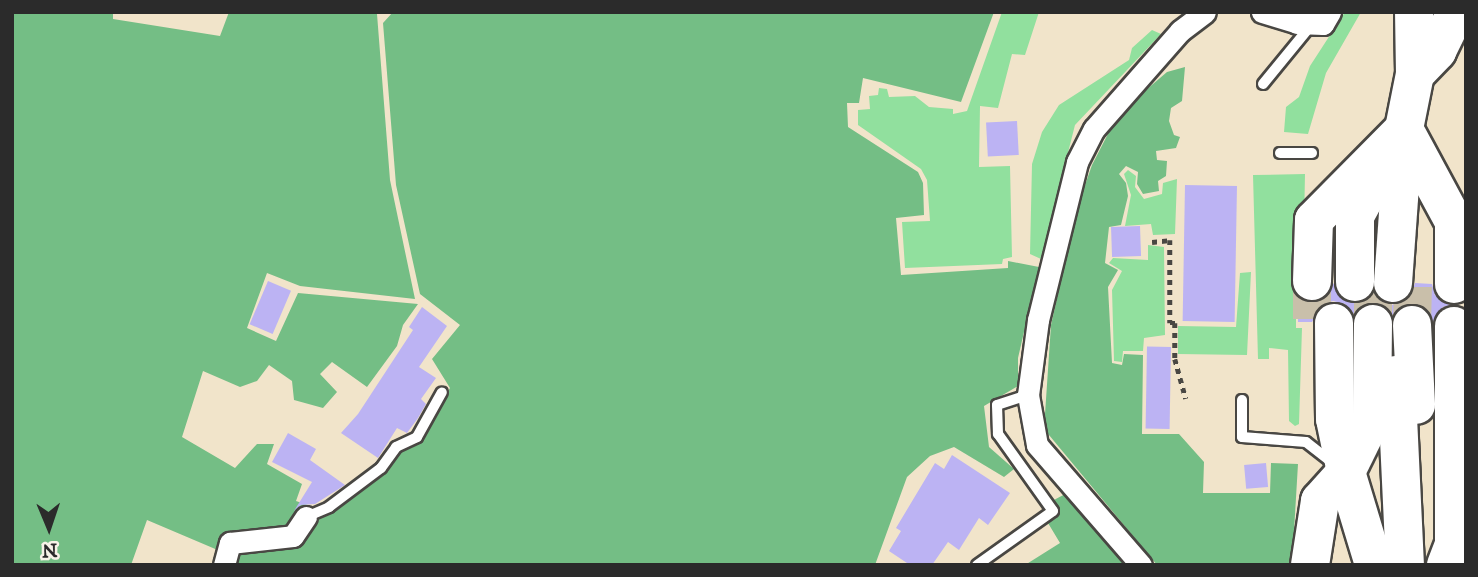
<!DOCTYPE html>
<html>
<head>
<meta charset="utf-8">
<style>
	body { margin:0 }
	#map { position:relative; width:1478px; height:577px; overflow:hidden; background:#f1e4ca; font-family:"IM FELL DW Pica",serif }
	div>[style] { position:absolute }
	.green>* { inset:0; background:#91e09e }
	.forest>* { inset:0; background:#74be85 }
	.building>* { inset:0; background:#bcb3f3; transform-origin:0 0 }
	.motorway-tunnel>* { height:38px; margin-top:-19px; transform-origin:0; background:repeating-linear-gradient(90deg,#c9bfaa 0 38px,transparent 0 57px) }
	.path>* { height:4.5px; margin-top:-2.25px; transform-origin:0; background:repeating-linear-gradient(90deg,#494743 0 5px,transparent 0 10px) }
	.roads { filter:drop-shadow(2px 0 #494743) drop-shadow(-2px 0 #494743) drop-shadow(0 2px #494743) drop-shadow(0 -2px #494743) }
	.service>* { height:10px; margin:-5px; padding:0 5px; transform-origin:5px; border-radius:5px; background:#fff }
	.minor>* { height:21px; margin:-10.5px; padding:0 10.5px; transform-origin:10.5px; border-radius:10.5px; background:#fff }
	.motorway>* { height:38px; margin:-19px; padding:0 19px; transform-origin:19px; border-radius:19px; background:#fff }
	span { translate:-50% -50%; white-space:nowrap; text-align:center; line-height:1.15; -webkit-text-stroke:5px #f7f3e8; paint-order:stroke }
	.frame { position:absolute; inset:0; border:14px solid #2b2b2b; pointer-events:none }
	.north { position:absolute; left:14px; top:493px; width:70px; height:70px; -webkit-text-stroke:5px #f7f3e8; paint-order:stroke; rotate:178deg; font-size:19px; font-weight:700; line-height:28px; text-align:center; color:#2b2b2b }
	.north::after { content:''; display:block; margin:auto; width:24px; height:32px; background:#2b2b2b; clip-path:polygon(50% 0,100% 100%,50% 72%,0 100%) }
</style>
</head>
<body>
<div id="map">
	<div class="green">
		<i style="clip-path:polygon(1002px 12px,1039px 12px,1025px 55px,1012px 54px,998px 108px,980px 106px,979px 167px,1010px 166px,1012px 257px,1003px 259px,1002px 264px,905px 268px,902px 222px,930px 221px,927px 180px,921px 169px,858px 125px,858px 110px,870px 109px,869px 96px,878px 95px,879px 88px,887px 89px,889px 97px,915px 96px,929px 107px,953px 109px,953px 114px,967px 111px)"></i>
		<i style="clip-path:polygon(1345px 12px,1361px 12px,1326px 73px,1308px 134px,1284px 132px,1286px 107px,1299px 97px,1310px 66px)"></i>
		<i style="clip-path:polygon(1152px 30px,1161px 34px,1075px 125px,1041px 259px,1030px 254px,1032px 164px,1042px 132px,1059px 105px,1129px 60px,1132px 48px)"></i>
		<i style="clip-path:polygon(1128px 170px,1136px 176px,1135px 187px,1144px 199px,1162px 194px,1163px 183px,1177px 179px,1175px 234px,1153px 235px,1151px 224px,1125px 226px,1131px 195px,1124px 174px)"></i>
		<i style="clip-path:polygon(1305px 174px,1303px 276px,1296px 277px,1296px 328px,1302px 328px,1299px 424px,1295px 426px,1289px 421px,1288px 350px,1269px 348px,1269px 359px,1258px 359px,1253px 175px)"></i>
		<i style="clip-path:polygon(1148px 245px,1164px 247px,1165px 335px,1144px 338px,1143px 351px,1123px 351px,1122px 362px,1114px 361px,1112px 290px,1122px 271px,1109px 263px,1113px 258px,1148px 260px)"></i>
		<i style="clip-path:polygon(1251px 272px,1247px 355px,1178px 354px,1178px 326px,1236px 327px,1240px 273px)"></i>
	</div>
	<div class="forest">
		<i style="clip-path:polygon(12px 12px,113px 12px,113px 19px,220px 36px,229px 12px,377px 14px,390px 180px,415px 299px,300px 286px,267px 273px,247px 328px,276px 341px,298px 293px,418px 304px,403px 325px,397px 346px,367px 387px,332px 362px,320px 374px,337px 392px,323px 408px,294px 400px,292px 381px,269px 365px,257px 381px,240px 387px,203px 371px,182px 437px,235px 468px,257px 444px,274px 444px,267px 464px,302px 484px,296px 501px,311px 506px,289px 529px,220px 551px,147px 520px,131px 565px,12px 565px)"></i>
		<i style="clip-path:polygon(393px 12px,994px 12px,961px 102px,863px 78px,859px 103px,847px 103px,848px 127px,918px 172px,923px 183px,924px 215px,896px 218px,901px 275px,1008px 268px,1008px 261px,1039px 267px,1018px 358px,1018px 386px,984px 406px,989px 447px,1014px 469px,1004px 477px,954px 447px,930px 456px,907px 477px,875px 565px,232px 565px,235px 551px,333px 511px,384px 471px,398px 452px,420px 441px,450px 388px,432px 359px,460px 325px,420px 294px,396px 185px,383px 23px)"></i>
		<i style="clip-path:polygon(1185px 67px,1182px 101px,1171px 108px,1169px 121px,1174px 135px,1180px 137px,1176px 148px,1156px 151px,1157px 160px,1167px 161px,1166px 176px,1158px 181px,1159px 191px,1143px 194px,1137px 184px,1138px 172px,1126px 166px,1119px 174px,1126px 183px,1128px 196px,1121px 225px,1109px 227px,1105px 263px,1118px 270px,1108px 287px,1112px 363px,1122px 365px,1124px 354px,1143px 355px,1142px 434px,1179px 434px,1204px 462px,1203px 493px,1270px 493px,1271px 463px,1298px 464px,1292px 565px,1157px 565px,1044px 429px,1051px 325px,1078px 205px,1092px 165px,1111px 128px,1139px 96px,1167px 72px)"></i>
		<i style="clip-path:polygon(1069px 492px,1127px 565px,1025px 565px,1060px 543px,1048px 523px,1058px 514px,1052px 501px)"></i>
	</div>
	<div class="building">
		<i style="left:1017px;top:121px;width:34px;height:31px;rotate:87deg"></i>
		<i style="left:1185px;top:185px;width:52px;height:136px;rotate:1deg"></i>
		<i style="left:1140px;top:226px;width:30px;height:29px;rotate:88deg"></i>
		<i style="left:268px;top:281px;width:25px;height:47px;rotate:23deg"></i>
		<i style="clip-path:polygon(1333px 283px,1345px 301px,1365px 301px,1374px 293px,1392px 305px,1411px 296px,1415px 283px,1432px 284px,1435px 295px,1450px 305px,1443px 307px,1433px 322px,1423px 306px,1412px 303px,1393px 315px,1385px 306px,1373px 302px,1354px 314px,1345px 304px,1333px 301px,1322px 305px,1312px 322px,1298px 322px,1298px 297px,1311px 303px,1322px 301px)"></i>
		<i style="clip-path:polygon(422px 307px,447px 326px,419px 367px,436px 378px,421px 399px,426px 404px,418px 418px,407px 433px,397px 428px,378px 458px,341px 433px,358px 414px,413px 330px,409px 327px)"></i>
		<i style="left:1171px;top:347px;width:82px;height:24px;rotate:91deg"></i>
		<i style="clip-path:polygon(288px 433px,316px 449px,310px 460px,345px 485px,315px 504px,301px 505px,294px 511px,312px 482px,272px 462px)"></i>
		<i style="clip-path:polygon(952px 455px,1010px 493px,988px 525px,979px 518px,959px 550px,948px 542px,932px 565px,910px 565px,889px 551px,901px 531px,896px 528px,935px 463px,944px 469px)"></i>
		<i style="left:1266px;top:463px;width:24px;height:22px;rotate:85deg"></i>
	</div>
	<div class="motorway-tunnel">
		<i style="left:1312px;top:281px;width:41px;rotate:90deg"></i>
		<i style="left:1373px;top:282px;width:42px;rotate:90deg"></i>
		<i style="left:1412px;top:325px;width:42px;rotate:-88.6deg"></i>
	</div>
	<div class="path">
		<i style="left:1152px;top:242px;width:18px;rotate:-6deg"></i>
		<i style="left:1170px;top:240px;width:83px;rotate:90deg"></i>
		<i style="left:1170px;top:323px;width:5px"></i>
		<i style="left:1175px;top:323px;width:36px;rotate:90deg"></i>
		<i style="left:1175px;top:359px;width:41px;rotate:74.6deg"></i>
	</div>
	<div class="roads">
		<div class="service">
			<i style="left:1263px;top:84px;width:79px;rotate:-50.7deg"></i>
			<i style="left:1280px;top:153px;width:32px"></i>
			<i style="left:1242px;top:400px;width:37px;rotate:90deg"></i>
			<i style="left:1242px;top:437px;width:64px;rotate:4.5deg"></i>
			<i style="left:1306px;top:442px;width:33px;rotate:38deg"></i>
			<i style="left:306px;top:517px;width:25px;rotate:-23deg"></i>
			<i style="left:329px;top:507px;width:65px;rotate:-36.9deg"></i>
			<i style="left:381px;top:468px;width:26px;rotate:-54deg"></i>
			<i style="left:396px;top:447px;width:23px;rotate:-25deg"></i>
			<i style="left:417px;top:437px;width:51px;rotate:-60.9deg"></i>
			<i style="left:977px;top:565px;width:93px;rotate:-35.4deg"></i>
			<i style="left:1053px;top:511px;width:95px;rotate:-125.5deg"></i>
			<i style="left:998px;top:434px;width:29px;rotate:-92deg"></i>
			<i style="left:997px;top:405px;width:33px;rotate:-18deg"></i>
		</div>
		<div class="minor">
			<i style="left:1262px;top:12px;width:37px;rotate:17deg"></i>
			<i style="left:1297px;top:23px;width:26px;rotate:2deg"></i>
			<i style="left:1323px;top:24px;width:14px;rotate:-60deg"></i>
			<i style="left:224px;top:565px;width:23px;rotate:-75deg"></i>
			<i style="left:230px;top:543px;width:63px;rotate:-6.3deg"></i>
			<i style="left:293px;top:536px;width:23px;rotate:-56deg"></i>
			<i style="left:1141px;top:565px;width:159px;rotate:-130.9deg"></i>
			<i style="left:1037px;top:445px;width:51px;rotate:-100.2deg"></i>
			<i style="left:1028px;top:395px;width:76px;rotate:-82.4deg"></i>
			<i style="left:1038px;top:320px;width:163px;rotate:-76.1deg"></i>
			<i style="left:1077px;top:162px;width:37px;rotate:-63deg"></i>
			<i style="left:1094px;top:129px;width:130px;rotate:-48.7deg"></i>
			<i style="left:1180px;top:31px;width:31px;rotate:-37deg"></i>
		</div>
		<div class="motorway">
			<i style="left:1415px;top:74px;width:32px;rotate:-46deg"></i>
			<i style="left:1437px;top:51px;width:43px;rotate:-64deg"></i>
			<i style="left:1404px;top:129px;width:106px;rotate:61.7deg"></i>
			<i style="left:1454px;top:222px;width:62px;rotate:90deg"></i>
			<i style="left:1312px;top:281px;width:61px;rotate:-88.1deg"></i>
			<i style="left:1314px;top:220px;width:128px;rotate:-45.3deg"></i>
			<i style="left:1355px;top:282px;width:66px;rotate:-90deg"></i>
			<i style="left:1355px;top:216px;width:52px;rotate:-61.5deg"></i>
			<i style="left:1393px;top:283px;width:154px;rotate:-85.9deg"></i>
			<i style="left:1404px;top:129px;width:56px;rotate:-78.7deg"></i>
			<i style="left:1415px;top:74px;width:62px;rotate:-90.9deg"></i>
			<i style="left:1334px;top:323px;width:96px;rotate:89.4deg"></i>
			<i style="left:1335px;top:419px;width:54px;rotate:78.3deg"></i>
			<i style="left:1346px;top:472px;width:97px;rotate:73.2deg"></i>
			<i style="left:1412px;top:325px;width:80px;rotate:87.1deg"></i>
			<i style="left:1396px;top:375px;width:190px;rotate:87.3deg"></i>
			<i style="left:1310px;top:565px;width:65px;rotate:-81.1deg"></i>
			<i style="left:1320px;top:501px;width:39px;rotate:-48deg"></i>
			<i style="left:1346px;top:472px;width:59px;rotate:-63.9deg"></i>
			<i style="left:1372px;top:419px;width:95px;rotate:-89.4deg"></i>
			<i style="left:1446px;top:565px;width:22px;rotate:-69deg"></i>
			<i style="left:1454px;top:544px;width:218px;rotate:-90deg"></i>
		</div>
	</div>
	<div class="frame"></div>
	<div class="north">N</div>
</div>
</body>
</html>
